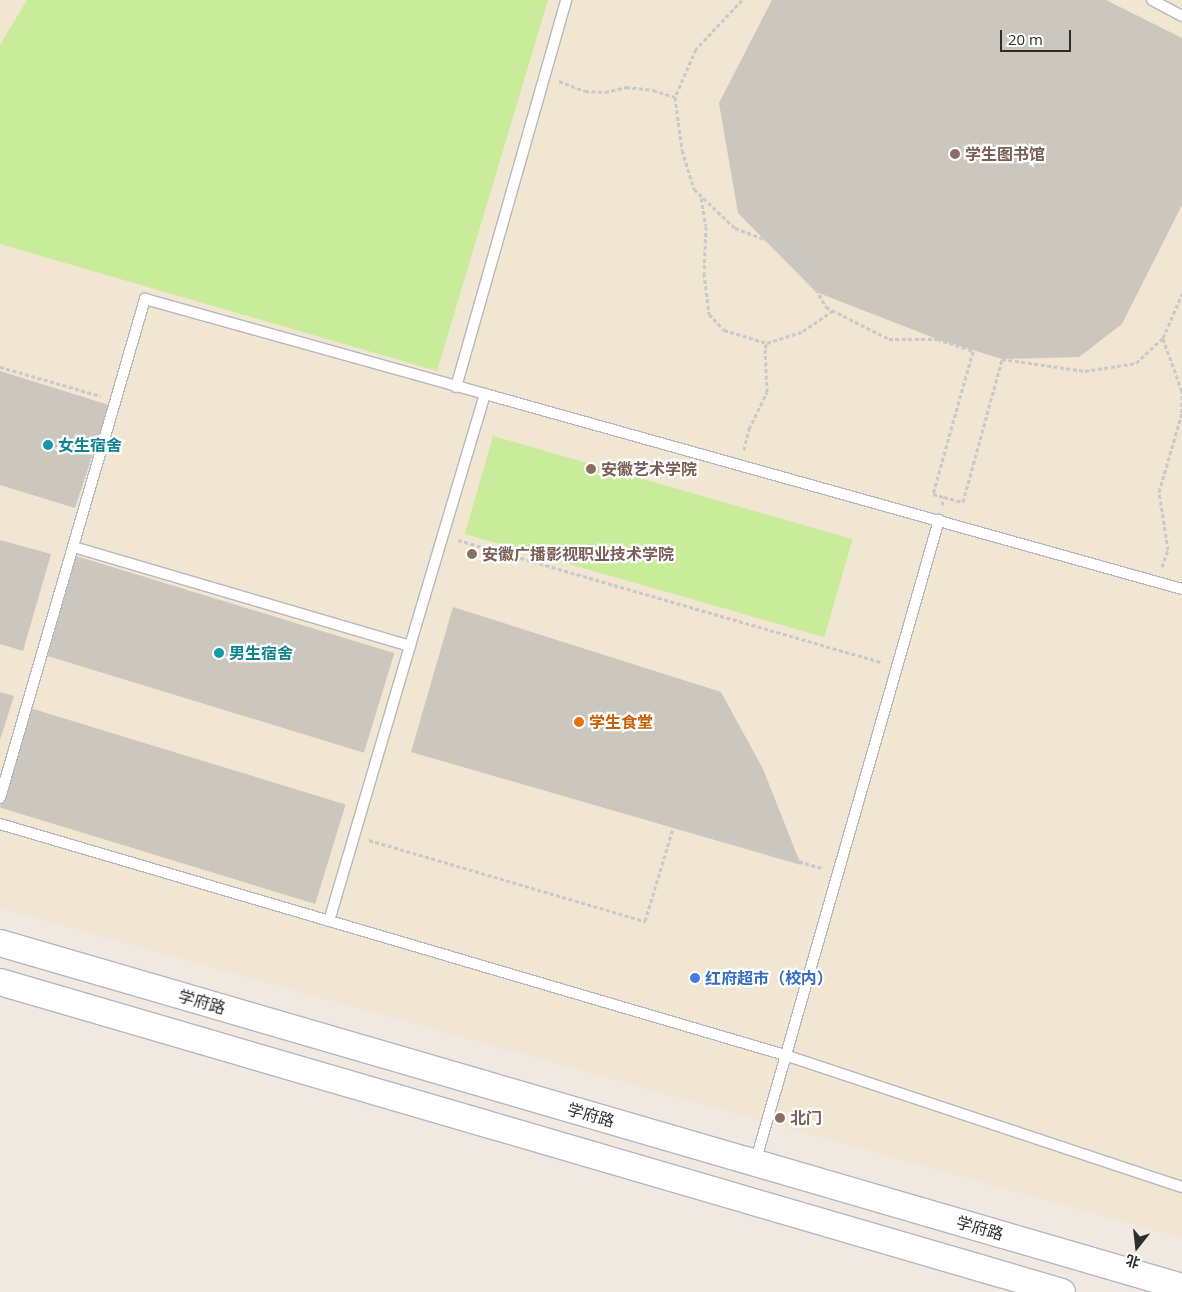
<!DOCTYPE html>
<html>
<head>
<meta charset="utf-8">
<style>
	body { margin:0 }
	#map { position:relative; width:1182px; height:1292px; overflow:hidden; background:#efe9e1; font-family:"Open Sans","Noto Sans SC",sans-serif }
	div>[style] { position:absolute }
	.education>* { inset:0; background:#f0e6d1 }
	.pitch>* { inset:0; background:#c9ec9a; transform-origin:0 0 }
	.building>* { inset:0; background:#cbc7bf; transform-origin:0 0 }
	.path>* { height:3px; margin-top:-1.5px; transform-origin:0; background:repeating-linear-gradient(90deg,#c9c9c9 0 4px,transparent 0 6.5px) }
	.roads { filter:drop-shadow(1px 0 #b4b7c1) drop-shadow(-1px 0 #b4b7c1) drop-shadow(0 1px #b4b7c1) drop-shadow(0 -1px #b4b7c1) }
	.service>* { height:10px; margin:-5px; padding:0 5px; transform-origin:5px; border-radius:5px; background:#fff }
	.secondary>* { height:26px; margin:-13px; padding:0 13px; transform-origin:13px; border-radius:13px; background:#fff }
	.dots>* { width:14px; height:14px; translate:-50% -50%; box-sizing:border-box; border:2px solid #fff; border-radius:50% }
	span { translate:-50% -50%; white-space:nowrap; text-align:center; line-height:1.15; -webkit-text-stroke:4.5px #fff; paint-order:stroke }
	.education-label { font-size:16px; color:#785e54; font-weight:700 }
	.left { translate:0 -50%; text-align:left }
	.culture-label { font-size:16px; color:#0d838f; font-weight:700 }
	.food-label { font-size:16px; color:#c56008; font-weight:700 }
	.shop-label { font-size:16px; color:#366cbe; font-weight:700 }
	.street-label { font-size:16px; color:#2e2e2e }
	.north { position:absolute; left:1112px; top:1222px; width:50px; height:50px; -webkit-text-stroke:4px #fff; paint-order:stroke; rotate:196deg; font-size:14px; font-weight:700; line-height:20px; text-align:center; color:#2e2e2e }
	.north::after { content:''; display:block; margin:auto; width:18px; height:22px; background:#2e2e2e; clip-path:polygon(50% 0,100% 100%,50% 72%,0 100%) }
	.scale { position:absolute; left:1000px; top:30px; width:71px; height:22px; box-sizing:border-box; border:2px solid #2e2e2e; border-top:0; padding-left:6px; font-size:15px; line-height:18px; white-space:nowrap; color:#2e2e2e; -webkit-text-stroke:4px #fff; paint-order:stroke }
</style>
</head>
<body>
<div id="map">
	<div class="education">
		<i style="clip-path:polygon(0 0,1182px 0,1182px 1238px,0 908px)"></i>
	</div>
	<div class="pitch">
		<i style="clip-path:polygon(27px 0,548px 0,437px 371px,0 244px,0 45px)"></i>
		<i style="left:493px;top:436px;width:374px;height:102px;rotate:16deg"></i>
	</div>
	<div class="building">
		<i style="clip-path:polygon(772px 0,1106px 0,1182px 38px,1182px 205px,1122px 324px,1079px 357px,1002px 359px,937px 339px,816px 292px,738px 213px,719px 103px)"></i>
		<i style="clip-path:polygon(0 371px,109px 405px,75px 508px,0 485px)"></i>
		<i style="clip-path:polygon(0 540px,51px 554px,23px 651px,0 644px)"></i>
		<i style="left:73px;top:555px;width:336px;height:104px;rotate:17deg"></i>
		<i style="clip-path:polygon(453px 607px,721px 692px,763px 769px,801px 865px,411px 752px)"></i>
		<i style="clip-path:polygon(0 692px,14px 696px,0 740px)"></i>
		<i style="left:30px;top:708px;width:330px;height:104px;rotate:17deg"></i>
	</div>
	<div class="path">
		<i style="left:742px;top:0;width:67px;rotate:133.2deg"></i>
		<i style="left:696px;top:49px;width:52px;rotate:113.6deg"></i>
		<i style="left:675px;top:97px;width:53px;rotate:82.5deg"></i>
		<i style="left:682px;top:150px;width:41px;rotate:72.9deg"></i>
		<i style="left:694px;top:189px;width:57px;rotate:43.6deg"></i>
		<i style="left:735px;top:228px;width:54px;rotate:20.4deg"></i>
		<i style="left:786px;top:247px;width:25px;rotate:48deg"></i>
		<i style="left:803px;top:266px;width:47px;rotate:60.7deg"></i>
		<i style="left:826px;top:307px;width:71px;rotate:26.9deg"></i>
		<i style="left:889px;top:339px;width:48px"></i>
		<i style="left:937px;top:339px;width:38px;rotate:18deg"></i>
		<i style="left:973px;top:351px;width:148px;rotate:105.6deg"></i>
		<i style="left:933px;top:494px;width:11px;rotate:15deg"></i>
		<i style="left:559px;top:81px;width:28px;rotate:21deg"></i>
		<i style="left:585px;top:91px;width:20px;rotate:3deg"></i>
		<i style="left:605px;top:92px;width:22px;rotate:-13deg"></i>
		<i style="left:626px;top:87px;width:27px;rotate:6deg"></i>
		<i style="left:653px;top:90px;width:23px;rotate:18deg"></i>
		<i style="left:701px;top:198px;width:28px;rotate:80deg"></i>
		<i style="left:706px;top:226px;width:47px;rotate:92.4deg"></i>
		<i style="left:704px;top:273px;width:41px;rotate:83deg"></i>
		<i style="left:709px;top:314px;width:22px;rotate:47deg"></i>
		<i style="left:724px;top:330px;width:45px;rotate:16.8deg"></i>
		<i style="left:0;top:367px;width:105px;rotate:16deg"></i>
		<i style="left:744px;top:450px;width:22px;rotate:-77deg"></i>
		<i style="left:749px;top:429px;width:41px;rotate:-64.1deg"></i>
		<i style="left:767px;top:392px;width:44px;rotate:-92.6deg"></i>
		<i style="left:765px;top:348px;width:5px;rotate:-68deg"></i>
		<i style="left:767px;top:343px;width:38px;rotate:-18deg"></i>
		<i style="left:803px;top:331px;width:37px;rotate:-34deg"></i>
		<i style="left:942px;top:505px;width:8px;rotate:-76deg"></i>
		<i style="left:944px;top:497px;width:20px;rotate:15deg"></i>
		<i style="left:963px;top:502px;width:148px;rotate:-74.7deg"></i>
		<i style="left:1002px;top:359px;width:84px;rotate:8.2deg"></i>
		<i style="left:1085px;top:371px;width:52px;rotate:-8.9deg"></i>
		<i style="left:1136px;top:363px;width:37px;rotate:-43deg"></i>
		<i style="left:1163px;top:338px;width:48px;rotate:-66.6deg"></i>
		<i style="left:458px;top:540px;width:441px;rotate:16.1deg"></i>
		<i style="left:1162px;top:567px;width:18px;rotate:-71deg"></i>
		<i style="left:1168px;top:550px;width:59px;rotate:-98.8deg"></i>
		<i style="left:1159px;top:492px;width:82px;rotate:-73.8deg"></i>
		<i style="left:1182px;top:413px;width:22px;rotate:-90deg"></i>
		<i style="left:1182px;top:391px;width:55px;rotate:-110.1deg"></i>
		<i style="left:369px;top:840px;width:288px;rotate:16.4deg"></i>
		<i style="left:645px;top:921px;width:100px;rotate:-73.2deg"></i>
		<i style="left:674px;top:825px;width:154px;rotate:16.2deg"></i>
	</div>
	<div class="roads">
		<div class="service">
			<i style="left:1152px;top:0;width:34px;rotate:28deg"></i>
			<i style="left:456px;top:387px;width:402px;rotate:-74.1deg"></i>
			<i style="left:485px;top:394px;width:724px;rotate:15.63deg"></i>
			<i style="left:0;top:798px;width:520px;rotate:-73.8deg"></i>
			<i style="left:145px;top:299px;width:353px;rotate:15.6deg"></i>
			<i style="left:485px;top:394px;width:263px;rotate:106.6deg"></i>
			<i style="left:410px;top:646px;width:350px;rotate:-163.6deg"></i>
			<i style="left:0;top:824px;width:818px;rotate:16.4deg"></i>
			<i style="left:785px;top:1055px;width:418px;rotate:18.4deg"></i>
			<i style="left:329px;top:921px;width:287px;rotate:-73.6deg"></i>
			<i style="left:755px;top:1163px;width:669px;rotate:-74.03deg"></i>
		</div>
		<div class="secondary">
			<i style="left:0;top:943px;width:1231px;rotate:16.23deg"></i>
			<i style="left:0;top:982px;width:1106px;rotate:16.27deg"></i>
		</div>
	</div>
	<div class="dots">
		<i style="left:955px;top:154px;background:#8d6e63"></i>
		<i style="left:48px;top:445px;background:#0f9aa8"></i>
		<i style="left:591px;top:469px;background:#8d6e63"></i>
		<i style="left:472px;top:554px;background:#8d6e63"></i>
		<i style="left:219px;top:653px;background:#0f9aa8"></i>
		<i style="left:579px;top:722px;background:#e8710a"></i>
		<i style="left:695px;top:978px;background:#3f7fe0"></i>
		<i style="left:780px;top:1118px;background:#8d6e63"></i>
	</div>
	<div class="education-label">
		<span class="left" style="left:965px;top:154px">学生图书馆</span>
		<span class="left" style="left:601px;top:469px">安徽艺术学院</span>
		<span class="left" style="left:482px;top:554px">安徽广播影视职业技术学院</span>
		<span class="left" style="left:790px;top:1118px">北门</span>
	</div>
	<div class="culture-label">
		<span class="left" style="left:58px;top:445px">女生宿舍</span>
		<span class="left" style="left:229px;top:653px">男生宿舍</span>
	</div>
	<div class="food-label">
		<span class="left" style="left:589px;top:722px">学生食堂</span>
	</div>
	<div class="shop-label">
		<span class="left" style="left:705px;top:978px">红府超市（校内）</span>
	</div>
	<div class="street-label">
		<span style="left:202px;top:1002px;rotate:16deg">学府路</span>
		<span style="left:591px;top:1115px;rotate:16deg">学府路</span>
		<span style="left:980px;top:1228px;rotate:16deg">学府路</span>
	</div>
	<div class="north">北</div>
	<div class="scale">20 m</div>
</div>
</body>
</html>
